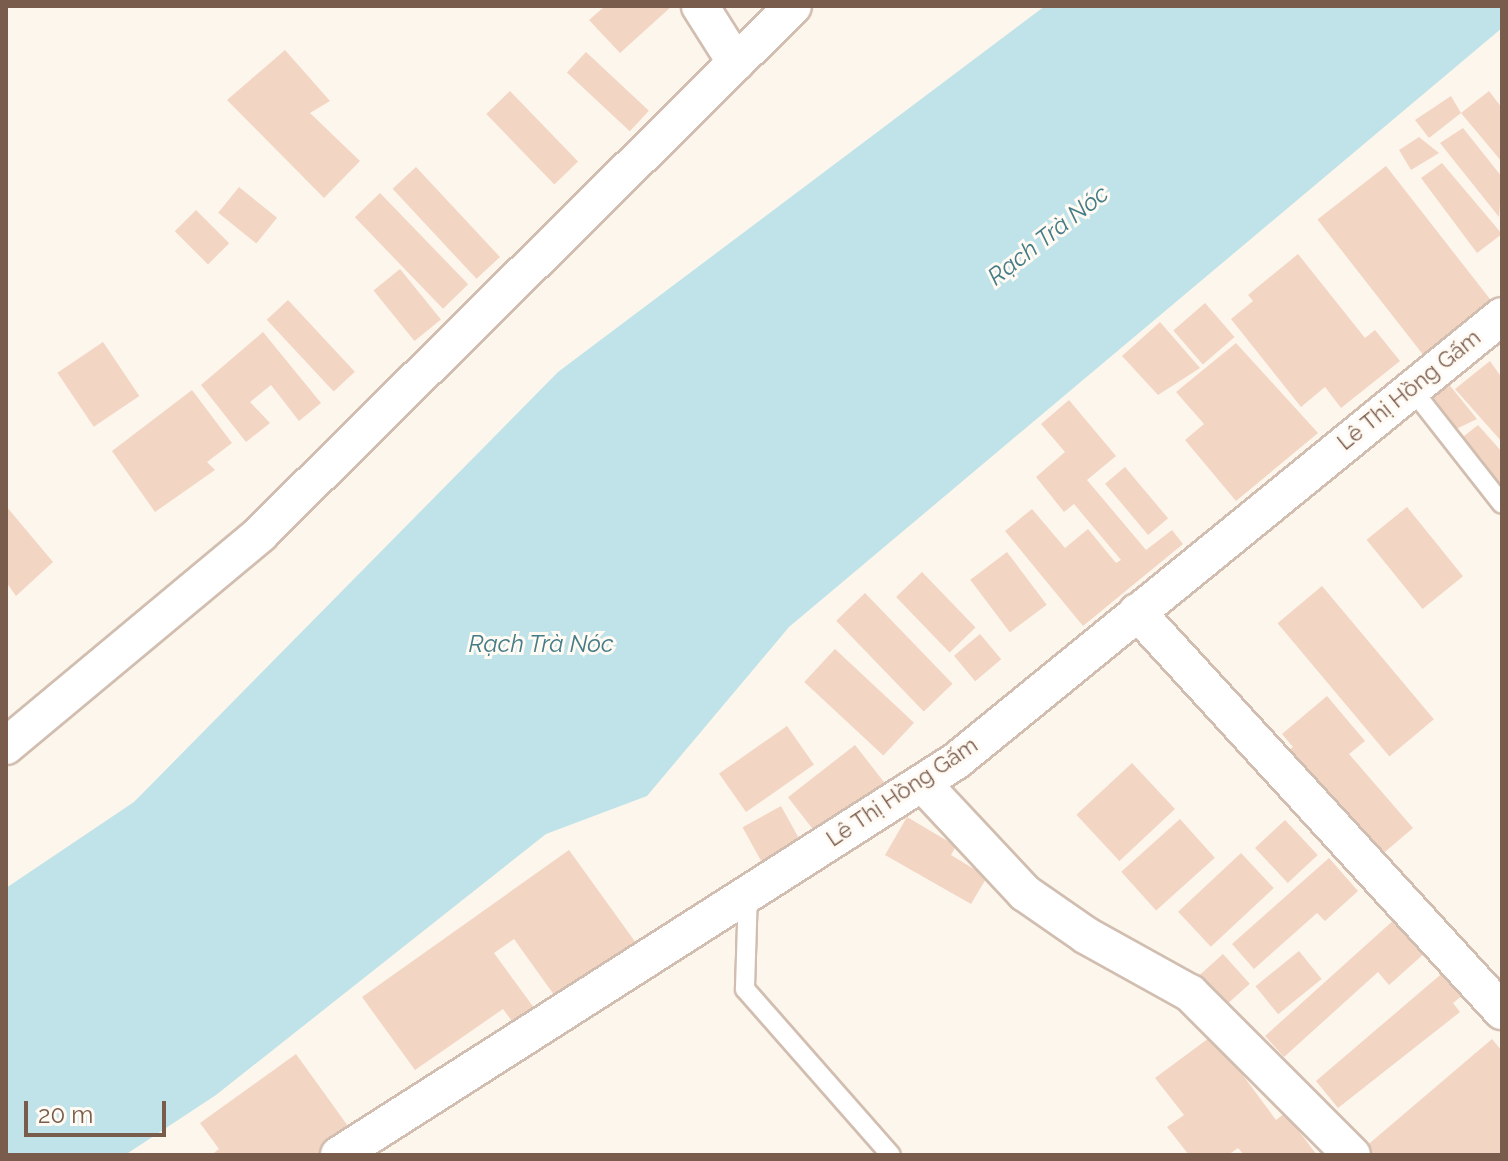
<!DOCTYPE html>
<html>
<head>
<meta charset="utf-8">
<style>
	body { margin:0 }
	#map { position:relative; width:1508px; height:1161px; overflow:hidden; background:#fdf6ec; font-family:Raleway,sans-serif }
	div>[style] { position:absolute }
	.water>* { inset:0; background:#bfe3e8 }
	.building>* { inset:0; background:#f3d5c3; transform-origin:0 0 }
	.roads { filter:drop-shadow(2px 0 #d1beb0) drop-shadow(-2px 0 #d1beb0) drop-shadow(0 2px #d1beb0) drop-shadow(0 -2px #d1beb0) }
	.service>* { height:18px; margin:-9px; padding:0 9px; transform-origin:9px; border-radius:9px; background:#fff }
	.minor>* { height:36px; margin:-18px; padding:0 18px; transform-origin:18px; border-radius:18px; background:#fff }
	span { translate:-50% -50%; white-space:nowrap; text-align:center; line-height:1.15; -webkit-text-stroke:6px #fffaf3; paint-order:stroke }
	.street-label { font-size:22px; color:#7a5c4d }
	.water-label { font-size:24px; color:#437c86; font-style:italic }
	.frame { position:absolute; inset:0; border:8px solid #7a5c4d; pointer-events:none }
	.scale { position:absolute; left:24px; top:1101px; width:142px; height:36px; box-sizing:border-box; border:4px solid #7a5c4d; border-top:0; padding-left:10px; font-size:24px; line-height:28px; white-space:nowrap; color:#7a5c4d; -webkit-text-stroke:6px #fffaf3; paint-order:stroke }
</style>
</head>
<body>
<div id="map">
	<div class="water">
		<i style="clip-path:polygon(1045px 6px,1502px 6px,1502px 28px,789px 627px,647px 796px,546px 834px,216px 1095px,125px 1155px,6px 1155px,6px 888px,134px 802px,558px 372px)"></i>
	</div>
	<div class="building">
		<i style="clip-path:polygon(605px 6px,672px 6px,620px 53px,589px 20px)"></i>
		<i style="clip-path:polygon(285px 50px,330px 101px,310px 113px,360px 161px,324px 198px,227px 100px)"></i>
		<i style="left:586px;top:52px;width:86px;height:28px;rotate:43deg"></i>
		<i style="left:510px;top:91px;width:98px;height:33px;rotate:46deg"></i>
		<i style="clip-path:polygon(1489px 91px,1502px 108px,1502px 162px,1461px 113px)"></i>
		<i style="clip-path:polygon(1451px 96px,1461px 113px,1429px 138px,1415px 120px)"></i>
		<i style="clip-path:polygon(1463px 128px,1502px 177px,1499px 217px,1440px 143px)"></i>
		<i style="clip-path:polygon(1419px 137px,1439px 153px,1411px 170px,1399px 150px)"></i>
		<i style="clip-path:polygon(1442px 163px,1502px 234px,1477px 253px,1421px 178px)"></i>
		<i style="left:1386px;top:166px;width:172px;height:87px;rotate:52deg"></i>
		<i style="left:416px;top:167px;width:123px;height:32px;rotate:47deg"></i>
		<i style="left:239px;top:187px;width:49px;height:33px;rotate:39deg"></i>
		<i style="left:380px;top:193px;width:127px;height:35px;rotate:46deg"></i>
		<i style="left:196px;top:210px;width:47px;height:30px;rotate:45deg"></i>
		<i style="clip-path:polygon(1298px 254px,1365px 338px,1375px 330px,1400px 361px,1341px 408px,1325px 387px,1301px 407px,1231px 319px,1253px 301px,1248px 295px)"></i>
		<i style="left:400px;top:269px;width:65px;height:34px;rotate:51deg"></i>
		<i style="left:288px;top:300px;width:98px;height:29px;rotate:47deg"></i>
		<i style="left:1205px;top:303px;width:45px;height:42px;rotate:49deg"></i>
		<i style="clip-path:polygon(1160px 322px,1200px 368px,1158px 395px,1122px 356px)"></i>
		<i style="clip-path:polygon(263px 332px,321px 403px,299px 421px,271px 385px,250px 402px,270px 423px,246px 442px,201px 385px)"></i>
		<i style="left:103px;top:342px;width:65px;height:55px;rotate:56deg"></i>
		<i style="clip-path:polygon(1236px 343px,1318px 433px,1236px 501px,1185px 440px,1204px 424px,1176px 392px)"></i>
		<i style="clip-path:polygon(1490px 361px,1502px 378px,1502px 442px,1455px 389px)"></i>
		<i style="clip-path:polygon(1447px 382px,1477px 419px,1454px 430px,1426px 399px)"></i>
		<i style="clip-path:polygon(192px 390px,232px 443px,207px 462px,215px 470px,155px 512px,112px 451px)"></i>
		<i style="clip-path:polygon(1069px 400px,1116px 456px,1087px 480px,1146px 550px,1172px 530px,1183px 544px,1083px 626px,1005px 531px,1032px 509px,1065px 548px,1088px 529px,1116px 563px,1121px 560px,1074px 504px,1064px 512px,1036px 477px,1065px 452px,1041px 424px)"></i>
		<i style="clip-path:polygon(1478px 425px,1502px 452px,1502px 492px,1459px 440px)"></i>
		<i style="left:1125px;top:467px;width:67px;height:26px;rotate:50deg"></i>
		<i style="clip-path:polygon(6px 506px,53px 562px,16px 596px,6px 582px)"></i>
		<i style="left:1407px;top:507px;width:89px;height:52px;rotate:51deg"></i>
		<i style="left:1007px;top:552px;width:66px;height:46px;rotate:53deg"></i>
		<i style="left:922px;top:572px;width:77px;height:36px;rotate:46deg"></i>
		<i style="left:1322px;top:586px;width:174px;height:58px;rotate:50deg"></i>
		<i style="left:865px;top:593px;width:126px;height:40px;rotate:46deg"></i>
		<i style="left:980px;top:634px;width:33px;height:34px;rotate:50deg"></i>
		<i style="left:835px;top:649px;width:108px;height:45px;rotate:43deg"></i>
		<i style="clip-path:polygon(1327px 696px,1365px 741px,1349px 754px,1413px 828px,1379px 857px,1288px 751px,1293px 747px,1282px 734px)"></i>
		<i style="left:787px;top:726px;width:47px;height:83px;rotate:55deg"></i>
		<i style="left:855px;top:745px;width:48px;height:85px;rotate:52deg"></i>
		<i style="left:1132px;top:763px;width:63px;height:76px;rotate:47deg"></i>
		<i style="left:781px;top:806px;width:43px;height:44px;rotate:61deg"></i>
		<i style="clip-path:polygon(907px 817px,956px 846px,951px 855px,987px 877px,971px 904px,885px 855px)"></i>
		<i style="left:1180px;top:819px;width:52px;height:79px;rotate:48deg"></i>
		<i style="left:1285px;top:820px;width:48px;height:41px;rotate:47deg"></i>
		<i style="clip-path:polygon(569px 850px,636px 943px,557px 999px,514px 939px,494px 953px,540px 1016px,519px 1031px,503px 1009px,415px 1070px,362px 997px)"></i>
		<i style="left:1241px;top:853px;width:48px;height:86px;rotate:47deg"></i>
		<i style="clip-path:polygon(1329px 858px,1358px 891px,1325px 921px,1317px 913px,1254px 969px,1232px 944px)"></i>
		<i style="clip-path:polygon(1396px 918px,1426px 952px,1389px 985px,1378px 972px,1284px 1057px,1265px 1036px)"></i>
		<i style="left:1299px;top:951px;width:36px;height:56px;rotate:51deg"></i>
		<i style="left:1223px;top:954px;width:40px;height:37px;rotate:48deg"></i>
		<i style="clip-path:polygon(1446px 970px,1464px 994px,1453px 1003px,1460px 1012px,1338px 1108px,1316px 1081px)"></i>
		<i style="clip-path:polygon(1213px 1035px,1276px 1120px,1285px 1113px,1317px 1155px,1244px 1155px,1238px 1148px,1228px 1155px,1189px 1155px,1167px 1127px,1184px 1115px,1155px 1078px)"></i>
		<i style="clip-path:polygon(1492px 1039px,1502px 1051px,1502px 1155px,1370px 1155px,1364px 1148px)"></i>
		<i style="clip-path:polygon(296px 1054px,353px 1133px,322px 1155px,211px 1155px,219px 1149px,200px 1123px)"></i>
	</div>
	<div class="roads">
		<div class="service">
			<i style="left:1411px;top:388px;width:147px;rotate:51.9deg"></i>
			<i style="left:748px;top:892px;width:97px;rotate:91.8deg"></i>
			<i style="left:745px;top:989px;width:221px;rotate:48.7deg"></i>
		</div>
		<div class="minor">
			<i style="left:700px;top:6px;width:67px;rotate:57.7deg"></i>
			<i style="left:1137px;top:612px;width:541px;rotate:47.55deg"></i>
			<i style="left:6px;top:746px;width:331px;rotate:-39.8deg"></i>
			<i style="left:260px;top:534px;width:750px;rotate:-44.73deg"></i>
			<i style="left:922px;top:783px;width:151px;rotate:46.9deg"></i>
			<i style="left:1025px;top:893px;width:75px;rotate:34.7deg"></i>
			<i style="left:1087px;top:936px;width:118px;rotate:29deg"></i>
			<i style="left:1190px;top:993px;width:229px;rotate:45deg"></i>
			<i style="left:339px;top:1155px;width:732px;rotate:-32.56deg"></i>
			<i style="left:956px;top:761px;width:704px;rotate:-39.18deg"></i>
		</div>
	</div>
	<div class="street-label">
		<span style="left:1409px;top:390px;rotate:-39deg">Lê Thị Hồng Gấm</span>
		<span style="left:902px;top:792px;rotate:-34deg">Lê Thị Hồng Gấm</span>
	</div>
	<div class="water-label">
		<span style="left:1048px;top:235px;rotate:-38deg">Rạch Trà Nóc</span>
		<span style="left:541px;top:644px">Rạch Trà Nóc</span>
	</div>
	<div class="frame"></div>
	<div class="scale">20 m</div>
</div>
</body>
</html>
